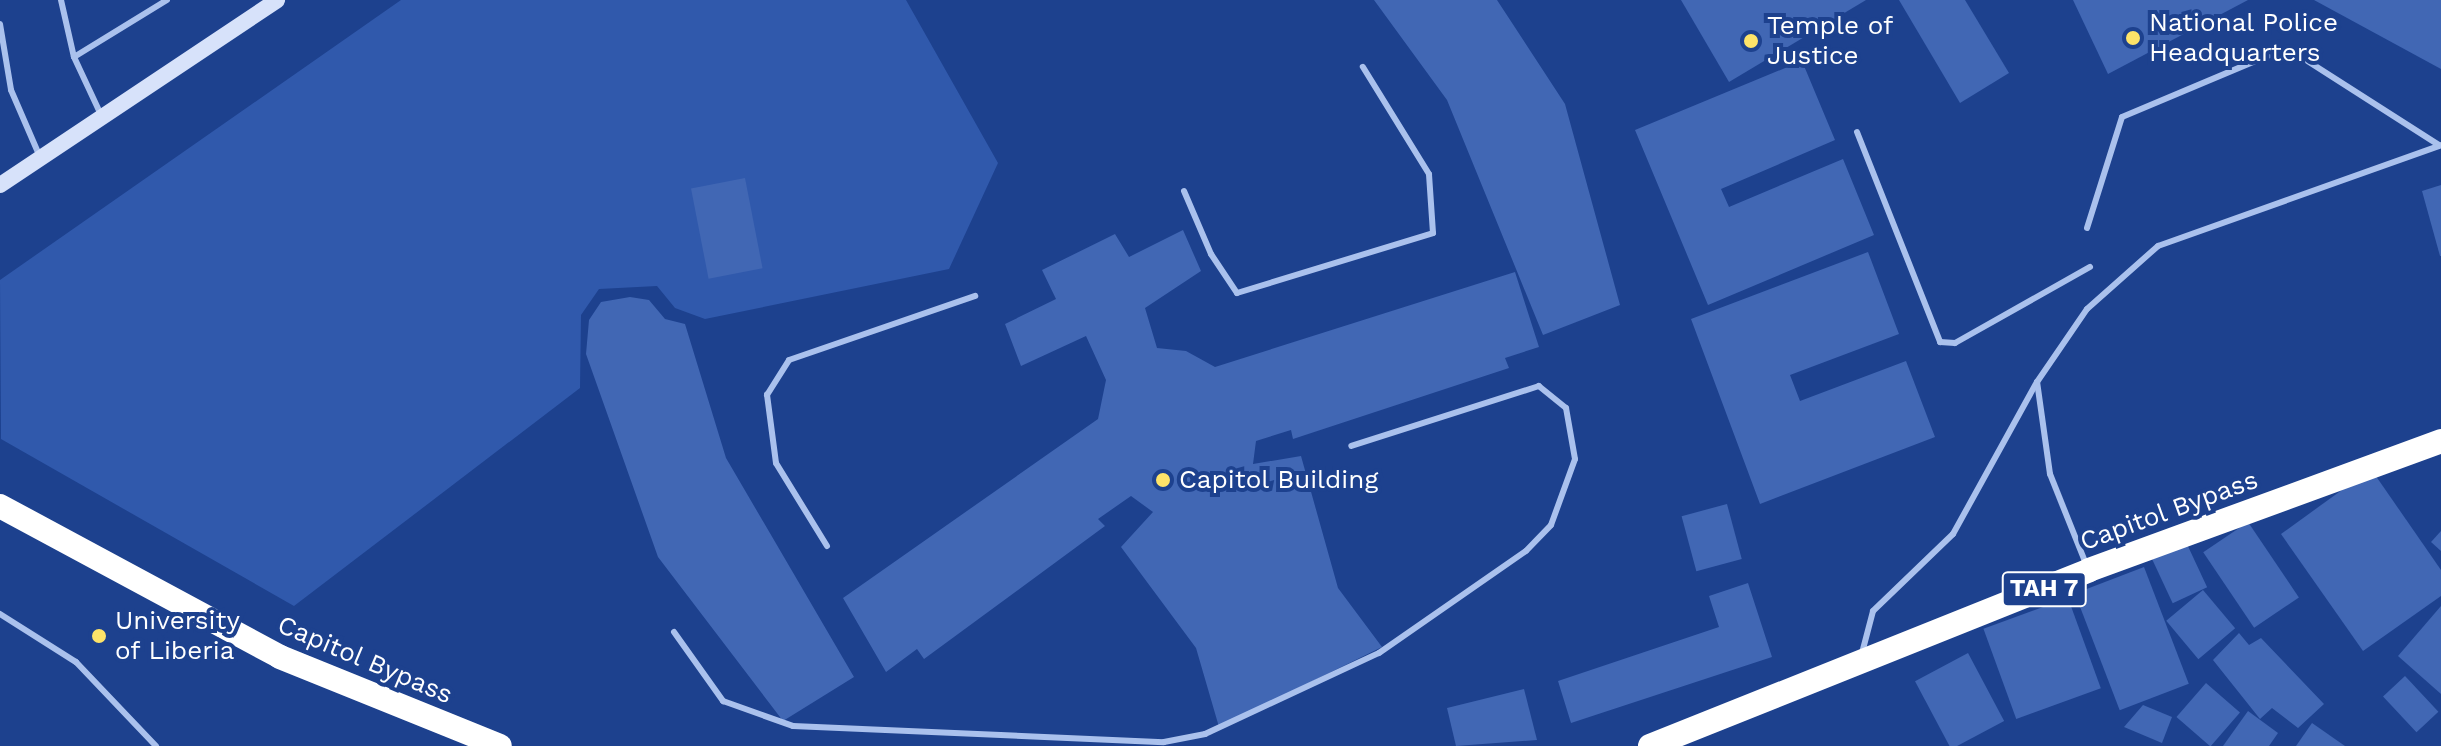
<!DOCTYPE html>
<html>
<head>
<meta charset="utf-8">
<style>
	body { margin:0 }
	#map { position:relative; width:2441px; height:746px; overflow:hidden; background:#1d418e; font-family:"Work Sans",sans-serif }
	div>[style] { position:absolute }
	.green>* { inset:0; background:#3059ac }
	.building>* { inset:0; background:#4167b4; transform-origin:0 0 }
	.lane>* { height:6px; margin:-3px; padding:0 3px; transform-origin:3px; border-radius:3px; background:#aac1ed }
	.secondary>* { height:16px; margin:-8px; padding:0 8px; transform-origin:8px; border-radius:8px; background:#d7e2fa }
	.highway>* { height:24px; margin:-12px; padding:0 12px; transform-origin:12px; border-radius:12px; background:#fff }
	.dots>* { width:22px; height:22px; translate:-50% -50%; box-sizing:border-box; border:4px solid #1d418e; border-radius:50% }
	span { translate:-50% -50%; white-space:nowrap; text-align:center; line-height:1.15; -webkit-text-stroke:8px #1d418e; paint-order:stroke }
	.shield-label span { padding:2px 6px; background:#1d418e; border:2px solid; border-radius:6px; -webkit-text-stroke-width:0 }
	.shield-label { font-size:24px; color:#fff; font-weight:700 }
	.poi-label { font-size:26px; color:#fff }
	.left { translate:0 -50%; text-align:left }
	.street-label { font-size:26px; color:#fff }
</style>
</head>
<body>
<div id="map">
	<div class="green">
		<i style="clip-path:polygon(401px 0,906px 0,998px 163px,949px 269px,705px 319px,675px 308px,657px 286px,599px 289px,581px 315px,580px 388px,294px 606px,1px 439px,0 280px)"></i>
	</div>
	<div class="building">
		<i style="clip-path:polygon(1374px 0,1497px 0,1565px 104px,1620px 305px,1543px 335px,1447px 100px)"></i>
		<i style="clip-path:polygon(1681px 0,1866px 0,1729px 82px)"></i>
		<i style="clip-path:polygon(1899px 0,1965px 0,2009px 73px,1960px 103px)"></i>
		<i style="clip-path:polygon(2073px 0,2248px 0,2108px 74px)"></i>
		<i style="clip-path:polygon(2314px 0,2441px 0,2441px 69px)"></i>
		<i style="clip-path:polygon(1802px 61px,1835px 140px,1721px 189px,1729px 207px,1843px 159px,1874px 235px,1708px 305px,1635px 130px)"></i>
		<i style="left:745px;top:178px;width:92px;height:55px;rotate:79deg"></i>
		<i style="clip-path:polygon(2441px 185px,2441px 256px,2440px 256px,2422px 191px)"></i>
		<i style="clip-path:polygon(1183px 230px,1201px 271px,1145px 308px,1157px 348px,1186px 351px,1215px 367px,1515px 272px,1539px 347px,1505px 358px,1509px 368px,1293px 439px,1291px 430px,1256px 441px,1253px 464px,1301px 456px,1338px 588px,1382px 647px,1219px 727px,1196px 648px,1121px 547px,1153px 512px,1131px 496px,1098px 519px,1105px 526px,924px 659px,917px 649px,886px 672px,843px 598px,1098px 419px,1106px 380px,1086px 336px,1021px 366px,1005px 324px,1056px 299px,1042px 270px,1115px 234px,1129px 257px)"></i>
		<i style="clip-path:polygon(1868px 252px,1899px 334px,1790px 375px,1800px 401px,1906px 361px,1935px 437px,1760px 504px,1691px 319px)"></i>
		<i style="clip-path:polygon(630px 297px,649px 300px,665px 319px,685px 324px,726px 458px,854px 677px,783px 721px,658px 557px,586px 354px,589px 320px,601px 302px)"></i>
		<i style="clip-path:polygon(2371px 469px,2441px 570px,2441px 596px,2363px 651px,2281px 534px)"></i>
		<i style="left:1727px;top:504px;width:57px;height:47px;rotate:75deg"></i>
		<i style="left:2248px;top:522px;width:91px;height:54px;rotate:56deg"></i>
		<i style="clip-path:polygon(2441px 531px,2441px 551px,2431px 542px)"></i>
		<i style="left:2186px;top:542px;width:50px;height:38px;rotate:65deg"></i>
		<i style="left:2144px;top:567px;width:125px;height:74px;rotate:69deg"></i>
		<i style="clip-path:polygon(1748px 583px,1772px 657px,1571px 723px,1558px 681px,1719px 627px,1709px 596px)"></i>
		<i style="left:2203px;top:590px;width:50px;height:48px;rotate:50deg"></i>
		<i style="left:2068px;top:598px;width:96px;height:90px;rotate:70deg"></i>
		<i style="clip-path:polygon(2441px 606px,2441px 694px,2398px 656px)"></i>
		<i style="clip-path:polygon(2239px 633px,2249px 645px,2261px 638px,2324px 704px,2298px 728px,2272px 708px,2260px 719px,2213px 660px)"></i>
		<i style="left:1968px;top:653px;width:77px;height:60px;rotate:62deg"></i>
		<i style="left:2405px;top:676px;width:49px;height:30px;rotate:47deg"></i>
		<i style="left:2206px;top:683px;width:45px;height:45px;rotate:41deg"></i>
		<i style="clip-path:polygon(1524px 689px,1537px 740px,1456px 746px,1447px 708px)"></i>
		<i style="clip-path:polygon(2143px 705px,2172px 717px,2162px 743px,2124px 727px)"></i>
		<i style="clip-path:polygon(2248px 711px,2278px 733px,2269px 746px,2223px 746px)"></i>
		<i style="clip-path:polygon(2312px 723px,2345px 746px,2296px 746px)"></i>
	</div>
	<div class="lane">
		<i style="left:61px;top:0;width:58px;rotate:77.2deg"></i>
		<i style="left:74px;top:57px;width:66px;rotate:65deg"></i>
		<i style="left:0;top:24px;width:67px;rotate:80.5deg"></i>
		<i style="left:11px;top:90px;width:73px;rotate:66.6deg"></i>
		<i style="left:74px;top:57px;width:109px;rotate:-31.5deg"></i>
		<i style="left:1857px;top:132px;width:226px;rotate:68.4deg"></i>
		<i style="left:1940px;top:342px;width:15px;rotate:4deg"></i>
		<i style="left:1955px;top:343px;width:155px;rotate:-29.4deg"></i>
		<i style="left:1184px;top:191px;width:69px;rotate:66.8deg"></i>
		<i style="left:1211px;top:254px;width:47px;rotate:56.3deg"></i>
		<i style="left:1237px;top:293px;width:205px;rotate:-17deg"></i>
		<i style="left:1433px;top:233px;width:59px;rotate:-93.9deg"></i>
		<i style="left:1429px;top:174px;width:126px;rotate:-121.7deg"></i>
		<i style="left:2087px;top:228px;width:116px;rotate:-72.5deg"></i>
		<i style="left:2122px;top:117px;width:170px;rotate:-22.8deg"></i>
		<i style="left:2279px;top:51px;width:16px;rotate:7deg"></i>
		<i style="left:2295px;top:53px;width:171px;rotate:32.6deg"></i>
		<i style="left:827px;top:546px;width:97px;rotate:-121.6deg"></i>
		<i style="left:776px;top:463px;width:69px;rotate:-97.5deg"></i>
		<i style="left:767px;top:395px;width:41px;rotate:-57.8deg"></i>
		<i style="left:789px;top:360px;width:197px;rotate:-19deg"></i>
		<i style="left:2086px;top:564px;width:97px;rotate:-111.8deg"></i>
		<i style="left:2050px;top:474px;width:93px;rotate:-98deg"></i>
		<i style="left:2037px;top:382px;width:88px;rotate:-55.6deg"></i>
		<i style="left:2087px;top:309px;width:95px;rotate:-41.6deg"></i>
		<i style="left:2158px;top:246px;width:300px;rotate:-19.6deg"></i>
		<i style="left:0;top:614px;width:90px;rotate:32.3deg"></i>
		<i style="left:76px;top:662px;width:116px;rotate:46.4deg"></i>
		<i style="left:674px;top:632px;width:85px;rotate:54.6deg"></i>
		<i style="left:723px;top:701px;width:74px;rotate:19.7deg"></i>
		<i style="left:793px;top:726px;width:371px;rotate:2.5deg"></i>
		<i style="left:1164px;top:742px;width:42px;rotate:-11deg"></i>
		<i style="left:1205px;top:734px;width:192px;rotate:-25deg"></i>
		<i style="left:1379px;top:653px;width:179px;rotate:-34.8deg"></i>
		<i style="left:1526px;top:551px;width:36px;rotate:-46deg"></i>
		<i style="left:1551px;top:525px;width:70px;rotate:-70deg"></i>
		<i style="left:1575px;top:459px;width:52px;rotate:-100deg"></i>
		<i style="left:1566px;top:408px;width:35px;rotate:-141deg"></i>
		<i style="left:1539px;top:386px;width:197px;rotate:162.3deg"></i>
		<i style="left:1862px;top:653px;width:43px;rotate:-75.3deg"></i>
		<i style="left:1873px;top:611px;width:111px;rotate:-43.9deg"></i>
		<i style="left:1953px;top:534px;width:174px;rotate:-61.1deg"></i>
	</div>
	<div class="secondary">
		<i style="left:0;top:185px;width:333px;rotate:-33.7deg"></i>
	</div>
	<div class="highway">
		<i style="left:0;top:506px;width:318px;rotate:28.3deg"></i>
		<i style="left:280px;top:657px;width:237px;rotate:22deg"></i>
		<i style="left:1650px;top:746px;width:473px;rotate:-21.8deg"></i>
		<i style="left:2089px;top:570px;width:375px;rotate:-20.1deg"></i>
	</div>
	<div class="dots">
		<i style="left:2133px;top:38px;background:#fde369"></i>
		<i style="left:1751px;top:41px;background:#fde369"></i>
		<i style="left:1163px;top:480px;background:#fde369"></i>
		<i style="left:99px;top:636px;background:#fde369"></i>
	</div>
	<div class="shield-label">
		<span style="left:2044px;top:589px">TAH 7</span>
	</div>
	<div class="poi-label">
		<span class="left" style="left:2149px;top:38px">National Police<br>Headquarters</span>
		<span class="left" style="left:1767px;top:41px">Temple of<br>Justice</span>
		<span class="left" style="left:1179px;top:480px">Capitol Building</span>
		<span class="left" style="left:115px;top:636px">University<br>of Liberia</span>
	</div>
	<div class="street-label">
		<span style="left:2169px;top:511px;rotate:-20deg">Capitol Bypass</span>
		<span style="left:365px;top:660px;rotate:23deg">Capitol Bypass</span>
	</div>
</div>
</body>
</html>
